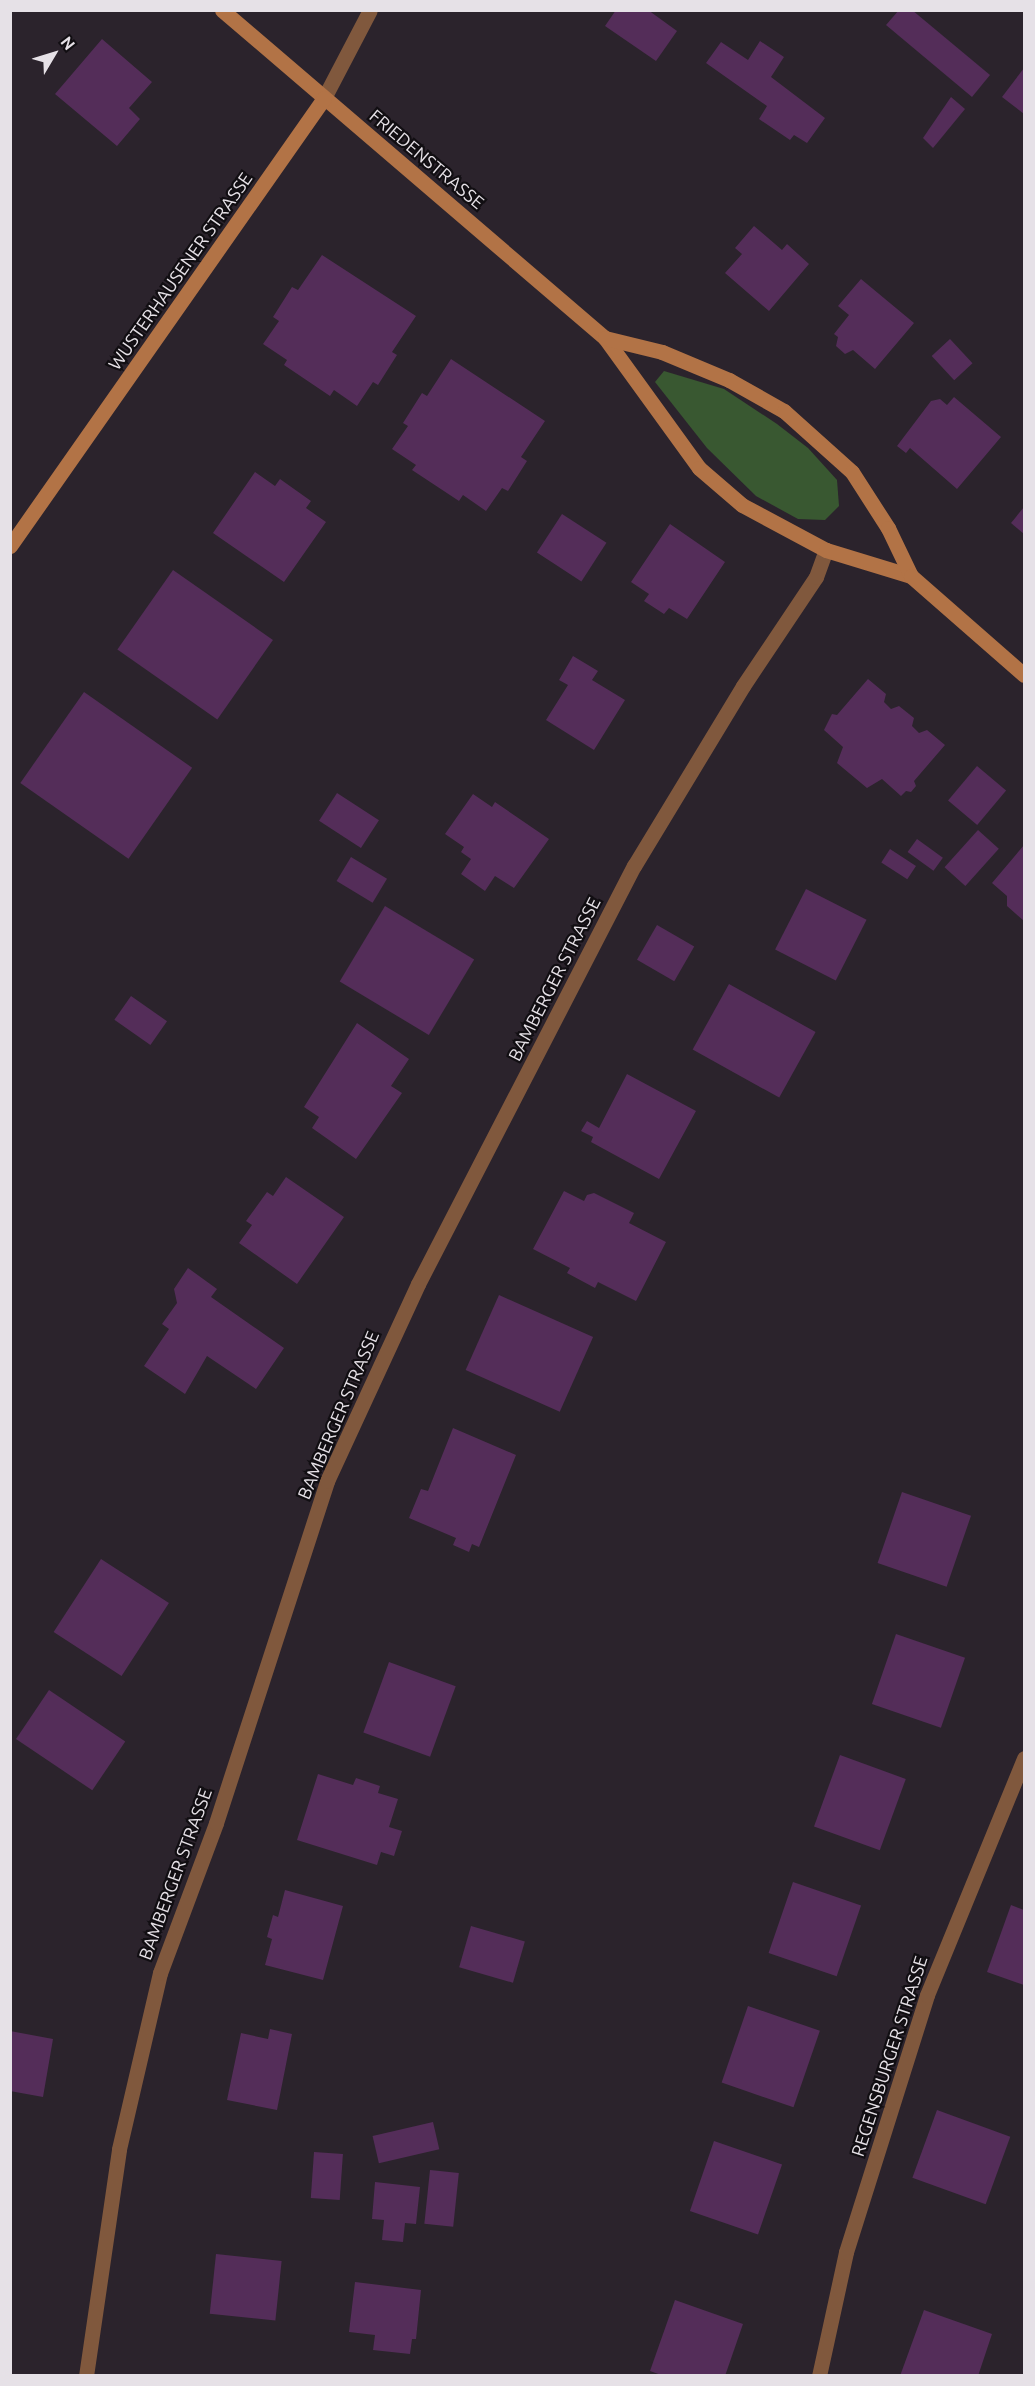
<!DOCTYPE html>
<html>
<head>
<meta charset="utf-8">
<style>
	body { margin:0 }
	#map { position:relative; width:1035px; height:2386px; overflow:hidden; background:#2b232c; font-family:Ubuntu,sans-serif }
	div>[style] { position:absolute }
	.green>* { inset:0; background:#395831 }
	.building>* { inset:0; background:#542d59; transform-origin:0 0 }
	.lane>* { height:15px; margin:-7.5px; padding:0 7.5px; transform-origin:7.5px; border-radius:7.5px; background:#80583d }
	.street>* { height:15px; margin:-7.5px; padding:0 7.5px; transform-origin:7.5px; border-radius:7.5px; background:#80583d }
	.secondary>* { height:15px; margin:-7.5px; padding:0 7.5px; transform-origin:7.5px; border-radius:7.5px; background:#b27346 }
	span { translate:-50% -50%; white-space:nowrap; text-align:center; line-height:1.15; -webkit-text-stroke:4.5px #110e12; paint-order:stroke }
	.street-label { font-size:18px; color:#e6e1e7 }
	.frame { position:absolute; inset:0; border:12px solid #e6e1e7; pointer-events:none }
	.north { position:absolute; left:24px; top:24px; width:60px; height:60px; -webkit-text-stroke:4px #110e12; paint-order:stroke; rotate:52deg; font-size:16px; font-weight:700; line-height:24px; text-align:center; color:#e6e1e7 }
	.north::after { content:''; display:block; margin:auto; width:21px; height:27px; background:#e6e1e7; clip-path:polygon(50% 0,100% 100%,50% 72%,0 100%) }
</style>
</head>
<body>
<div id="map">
	<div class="green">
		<i style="clip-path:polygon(664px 371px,724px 389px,777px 424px,808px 448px,837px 480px,839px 506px,825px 520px,798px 519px,756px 496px,707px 448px,655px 382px)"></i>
	</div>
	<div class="building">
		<i style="clip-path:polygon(616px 10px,648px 10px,677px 31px,656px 61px,605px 26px)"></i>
		<i style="clip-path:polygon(899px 10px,912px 10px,990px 75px,972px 97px,886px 25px)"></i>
		<i style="clip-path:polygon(102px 39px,152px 82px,129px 108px,140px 119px,117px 146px,55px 94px)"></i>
		<i style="clip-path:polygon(760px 41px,784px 57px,771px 77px,825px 118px,807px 143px,794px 135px,790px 140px,759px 119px,767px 106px,706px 63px,721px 42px,748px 60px)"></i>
		<i style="clip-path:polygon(1024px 68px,1024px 114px,1002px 97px)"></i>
		<i style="clip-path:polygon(951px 97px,965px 109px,933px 148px,923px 138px)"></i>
		<i style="clip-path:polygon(754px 226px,782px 250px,787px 244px,809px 264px,769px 311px,725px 273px,742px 254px,735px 248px)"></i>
		<i style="clip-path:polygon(322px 255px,416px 316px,392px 352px,397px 355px,378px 385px,373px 382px,357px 406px,334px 390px,330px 396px,284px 365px,287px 360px,263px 344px,279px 321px,273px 317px,292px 287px,298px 290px)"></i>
		<i style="clip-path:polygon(861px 279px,914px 323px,875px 369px,853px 350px,845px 354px,836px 346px,838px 337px,834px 334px,849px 315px,838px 306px)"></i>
		<i style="left:950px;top:339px;width:33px;height:25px;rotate:47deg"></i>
		<i style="clip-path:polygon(451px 359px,545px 421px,521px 457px,527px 461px,508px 491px,502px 488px,486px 511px,463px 495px,459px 501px,412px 470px,416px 465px,392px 449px,408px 426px,403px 423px,422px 393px,427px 396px)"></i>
		<i style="clip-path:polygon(954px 397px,1001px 437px,957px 489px,910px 448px,906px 453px,897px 446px,931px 401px,940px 399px,947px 405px)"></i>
		<i style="clip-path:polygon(255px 472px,275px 486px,280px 479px,311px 501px,306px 508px,326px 522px,284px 582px,213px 533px)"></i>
		<i style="clip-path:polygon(1024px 507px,1024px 534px,1011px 523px)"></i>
		<i style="left:562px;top:514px;width:53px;height:46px;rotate:33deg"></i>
		<i style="clip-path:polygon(670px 524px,725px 562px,687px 619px,669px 608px,664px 614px,644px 601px,649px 594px,631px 582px)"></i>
		<i style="left:173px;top:570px;width:122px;height:97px;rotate:35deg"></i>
		<i style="clip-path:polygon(573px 656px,598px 671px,592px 680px,625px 700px,594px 750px,546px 720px,568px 685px,559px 680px)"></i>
		<i style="clip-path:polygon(868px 679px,886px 694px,884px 702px,891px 709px,899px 706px,914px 718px,912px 726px,919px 733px,927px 730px,945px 745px,914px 781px,916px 786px,911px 792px,906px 791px,901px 796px,882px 779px,867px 788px,837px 763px,843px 747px,824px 730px,832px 714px,837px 715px)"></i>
		<i style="left:84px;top:692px;width:132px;height:111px;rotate:35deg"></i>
		<i style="left:977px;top:766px;width:38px;height:45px;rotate:40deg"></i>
		<i style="left:337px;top:793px;width:50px;height:33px;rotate:33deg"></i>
		<i style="clip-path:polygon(473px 794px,492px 807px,495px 802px,549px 839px,514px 888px,495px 876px,485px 891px,461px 874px,471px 859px,461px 852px,464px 847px,445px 834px)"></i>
		<i style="left:978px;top:830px;width:28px;height:50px;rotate:42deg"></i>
		<i style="left:917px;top:839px;width:32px;height:16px;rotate:36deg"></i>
		<i style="clip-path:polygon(1024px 845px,1024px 921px,1007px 906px,1007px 896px,992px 883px)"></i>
		<i style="left:890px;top:849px;width:31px;height:16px;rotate:33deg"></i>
		<i style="left:351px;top:857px;width:42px;height:28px;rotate:31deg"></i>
		<i style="left:806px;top:889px;width:68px;height:68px;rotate:27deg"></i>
		<i style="left:385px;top:906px;width:104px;height:88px;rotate:31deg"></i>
		<i style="left:657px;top:925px;width:43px;height:40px;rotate:30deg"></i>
		<i style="left:729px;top:984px;width:99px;height:75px;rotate:29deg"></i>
		<i style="left:131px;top:996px;width:44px;height:29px;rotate:35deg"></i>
		<i style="clip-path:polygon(357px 1023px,409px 1059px,391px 1086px,402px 1093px,356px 1159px,312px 1128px,319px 1117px,304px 1107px)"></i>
		<i style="clip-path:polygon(627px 1074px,696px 1111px,659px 1179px,591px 1142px,593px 1137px,581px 1131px,587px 1121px,599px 1128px)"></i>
		<i style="clip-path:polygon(286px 1177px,344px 1217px,297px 1284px,239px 1243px,252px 1225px,246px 1221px,267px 1192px,273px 1196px)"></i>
		<i style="clip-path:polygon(564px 1191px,584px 1201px,587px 1195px,594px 1193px,634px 1213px,629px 1223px,666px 1242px,636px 1301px,598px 1282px,595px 1288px,567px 1273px,570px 1268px,533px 1249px)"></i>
		<i style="clip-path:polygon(188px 1268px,217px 1289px,211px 1297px,284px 1348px,256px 1389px,207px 1356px,185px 1394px,144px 1366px,169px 1329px,162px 1324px,177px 1303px,174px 1289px)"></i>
		<i style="left:499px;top:1295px;width:103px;height:82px;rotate:24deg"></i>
		<i style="clip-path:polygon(453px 1428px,516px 1455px,479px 1547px,472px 1544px,469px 1552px,453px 1545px,456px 1538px,409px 1518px,421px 1489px,428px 1491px)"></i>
		<i style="left:902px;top:1492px;width:73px;height:75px;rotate:19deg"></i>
		<i style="left:101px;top:1559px;width:81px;height:87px;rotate:33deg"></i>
		<i style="left:896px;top:1634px;width:73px;height:74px;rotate:19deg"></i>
		<i style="left:389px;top:1662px;width:71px;height:75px;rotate:20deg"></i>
		<i style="left:49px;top:1690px;width:92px;height:59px;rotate:34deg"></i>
		<i style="left:840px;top:1755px;width:70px;height:76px;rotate:20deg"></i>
		<i style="clip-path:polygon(318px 1774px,353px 1785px,356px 1778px,380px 1786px,378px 1793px,398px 1799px,389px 1827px,402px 1831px,394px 1856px,381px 1852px,377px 1865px,297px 1840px)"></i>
		<i style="left:793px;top:1882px;width:72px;height:75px;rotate:19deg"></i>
		<i style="clip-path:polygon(285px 1890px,343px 1906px,323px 1980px,265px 1965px,272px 1939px,267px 1937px,273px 1915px,278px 1917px)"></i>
		<i style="clip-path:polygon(1011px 1905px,1024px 1910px,1024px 1985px,987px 1972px)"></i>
		<i style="left:471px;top:1926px;width:56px;height:43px;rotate:16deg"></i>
		<i style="left:748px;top:2006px;width:76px;height:81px;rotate:19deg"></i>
		<i style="clip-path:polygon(270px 2029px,292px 2034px,277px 2110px,227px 2100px,241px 2033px,268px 2039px)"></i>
		<i style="clip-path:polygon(10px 2031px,53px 2039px,43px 2097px,10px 2091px)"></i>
		<i style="left:937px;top:2110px;width:78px;height:72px;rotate:20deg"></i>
		<i style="left:433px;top:2122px;width:28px;height:62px;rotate:77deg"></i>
		<i style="left:714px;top:2141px;width:72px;height:74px;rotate:19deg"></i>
		<i style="left:314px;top:2152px;width:29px;height:46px;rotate:4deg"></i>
		<i style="left:430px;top:2170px;width:29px;height:54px;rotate:6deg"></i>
		<i style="clip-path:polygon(375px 2182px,420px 2187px,416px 2224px,405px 2223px,403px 2242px,382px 2240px,384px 2220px,372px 2219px)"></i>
		<i style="left:216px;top:2254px;width:66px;height:60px;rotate:6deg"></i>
		<i style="clip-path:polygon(355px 2282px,421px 2290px,416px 2339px,412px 2339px,410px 2354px,373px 2350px,375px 2335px,349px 2332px)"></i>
		<i style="clip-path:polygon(675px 2300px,743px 2324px,725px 2376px,664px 2376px,650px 2371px)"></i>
		<i style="clip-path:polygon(924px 2310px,992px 2334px,978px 2376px,900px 2376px)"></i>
	</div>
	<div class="lane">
		<i style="left:819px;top:2376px;width:127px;rotate:-77.7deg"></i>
		<i style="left:846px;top:2252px;width:269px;rotate:-72.5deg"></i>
		<i style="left:927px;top:1995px;width:256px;rotate:-67.7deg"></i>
	</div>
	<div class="street">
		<i style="left:324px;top:98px;width:99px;rotate:-62.4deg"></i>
		<i style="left:86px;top:2376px;width:229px;rotate:-81.7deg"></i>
		<i style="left:119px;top:2149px;width:181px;rotate:-76.9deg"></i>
		<i style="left:160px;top:1973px;width:160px;rotate:-69.5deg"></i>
		<i style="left:216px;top:1823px;width:360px;rotate:-72deg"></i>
		<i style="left:327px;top:1481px;width:217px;rotate:-65.2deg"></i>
		<i style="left:418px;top:1284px;width:471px;rotate:-62.7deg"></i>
		<i style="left:634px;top:866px;width:210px;rotate:-58.8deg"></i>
		<i style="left:743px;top:686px;width:131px;rotate:-56.2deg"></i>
		<i style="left:816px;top:577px;width:29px;rotate:-70deg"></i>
	</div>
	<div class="secondary">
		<i style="left:222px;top:10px;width:504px;rotate:40.58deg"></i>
		<i style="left:605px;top:338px;width:160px;rotate:54.1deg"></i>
		<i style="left:699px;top:468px;width:57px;rotate:40.7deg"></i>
		<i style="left:742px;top:505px;width:95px;rotate:28.2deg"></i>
		<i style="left:826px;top:550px;width:89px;rotate:17deg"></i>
		<i style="left:605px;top:338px;width:59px;rotate:13.8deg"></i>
		<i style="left:662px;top:352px;width:73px;rotate:22.7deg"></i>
		<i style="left:729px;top:380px;width:63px;rotate:29.4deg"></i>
		<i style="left:784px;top:411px;width:91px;rotate:41.9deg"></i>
		<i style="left:852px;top:472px;width:67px;rotate:57.3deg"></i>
		<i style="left:888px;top:528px;width:53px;rotate:64.4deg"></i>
		<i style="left:911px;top:576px;width:150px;rotate:41.2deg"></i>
		<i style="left:10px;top:546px;width:547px;rotate:-54.97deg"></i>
	</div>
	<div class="street-label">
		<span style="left:427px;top:159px;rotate:40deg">FRIEDENSTRASSE</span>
		<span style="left:180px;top:271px;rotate:-55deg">WUSTERHAUSENER STRASSE</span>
		<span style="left:554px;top:979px;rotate:-63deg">BAMBERGER STRASSE</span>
		<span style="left:338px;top:1415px;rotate:-67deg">BAMBERGER STRASSE</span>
		<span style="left:175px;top:1874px;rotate:-70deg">BAMBERGER STRASSE</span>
		<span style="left:889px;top:2056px;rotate:-72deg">REGENSBURGER STRASSE</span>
	</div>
	<div class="frame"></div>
	<div class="north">N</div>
</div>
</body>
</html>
